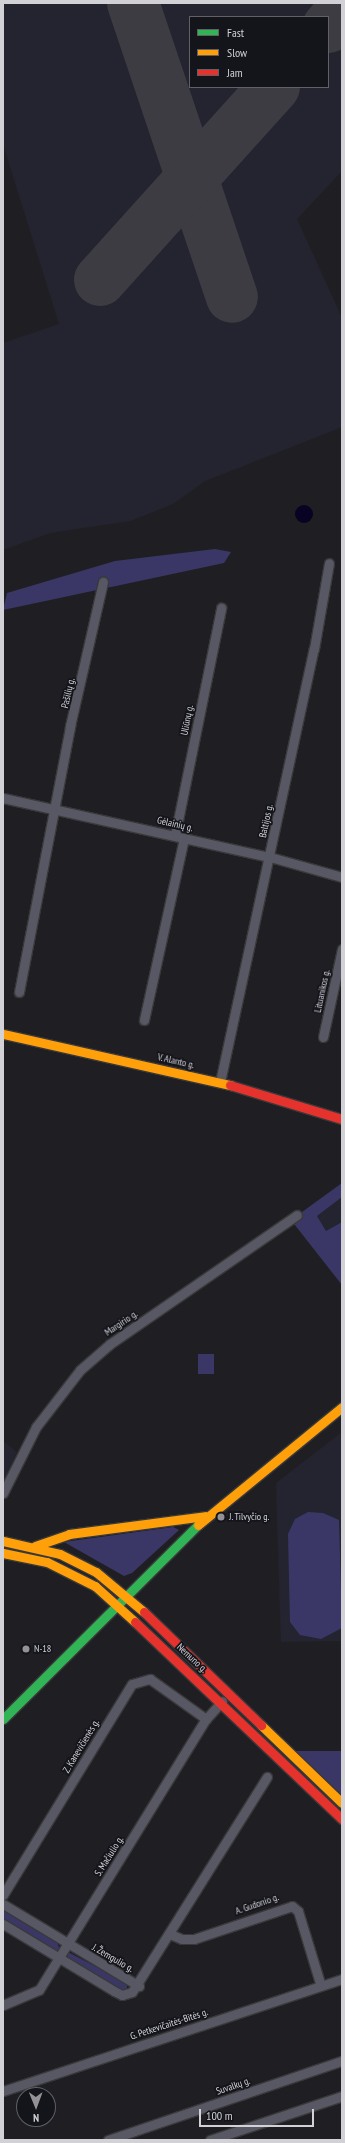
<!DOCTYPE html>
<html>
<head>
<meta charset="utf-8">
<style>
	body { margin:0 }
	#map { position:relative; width:345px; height:2143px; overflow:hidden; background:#1f1f23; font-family:"PT Sans Narrow",sans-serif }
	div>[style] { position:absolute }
	.built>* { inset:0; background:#232430 }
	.green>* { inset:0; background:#3a3766; transform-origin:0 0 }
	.water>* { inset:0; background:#090323 }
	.round { border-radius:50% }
	.runway>* { height:52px; margin:-26px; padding:0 26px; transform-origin:26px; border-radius:26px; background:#3c3c42 }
	.roads { filter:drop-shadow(1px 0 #39393b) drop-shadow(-1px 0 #39393b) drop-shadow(0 1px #39393b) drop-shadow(0 -1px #39393b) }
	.street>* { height:9px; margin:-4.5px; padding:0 4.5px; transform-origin:4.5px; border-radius:4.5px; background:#585864 }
	.fast>* { height:9px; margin:-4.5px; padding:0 4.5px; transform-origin:4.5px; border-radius:4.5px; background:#30b455 }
	.slow>* { height:9px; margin:-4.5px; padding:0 4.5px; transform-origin:4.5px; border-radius:4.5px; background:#ff9f0a }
	.jam>* { height:9px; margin:-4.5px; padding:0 4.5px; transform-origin:4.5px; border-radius:4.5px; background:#e5322d }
	.dots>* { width:11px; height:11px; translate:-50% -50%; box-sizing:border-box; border:2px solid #14141b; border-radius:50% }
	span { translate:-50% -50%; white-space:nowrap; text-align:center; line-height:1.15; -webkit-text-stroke:3.5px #14141b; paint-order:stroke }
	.street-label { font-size:10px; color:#d1d1d6 }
	.poi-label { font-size:10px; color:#d1d1d6 }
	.left { translate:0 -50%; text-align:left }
	.frame { position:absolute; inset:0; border:4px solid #d1d1d6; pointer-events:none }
	.legend { position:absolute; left:189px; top:16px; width:140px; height:72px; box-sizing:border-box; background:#14141b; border:1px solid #606066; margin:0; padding:5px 7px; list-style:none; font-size:12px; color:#d1d1d6 }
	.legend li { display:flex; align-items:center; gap:8px; height:20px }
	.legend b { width:20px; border:1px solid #606066 }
	.north { position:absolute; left:16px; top:2087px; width:40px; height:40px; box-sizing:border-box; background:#14141b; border:1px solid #606066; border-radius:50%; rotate:179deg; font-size:11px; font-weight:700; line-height:16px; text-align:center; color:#d1d1d6 }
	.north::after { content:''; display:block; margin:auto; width:14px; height:18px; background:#939397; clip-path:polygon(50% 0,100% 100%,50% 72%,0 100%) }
	.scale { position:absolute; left:199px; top:2109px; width:115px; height:18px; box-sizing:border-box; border:2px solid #d1d1d6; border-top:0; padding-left:5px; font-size:12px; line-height:14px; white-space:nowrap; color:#d1d1d6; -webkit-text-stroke:3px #14141b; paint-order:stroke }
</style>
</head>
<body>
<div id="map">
	<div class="built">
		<i style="clip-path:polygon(evenodd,3px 3px,342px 3px,342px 171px,297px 219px,342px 318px,342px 427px,205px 481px,173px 504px,130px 521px,50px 533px,3px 550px,3px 343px,59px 324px,3px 144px,3px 3px,190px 17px,328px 17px,328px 87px,190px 87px,190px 17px)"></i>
		<i style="clip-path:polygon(342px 1197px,342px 1222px,326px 1231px,317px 1216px)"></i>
		<i style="clip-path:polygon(342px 1432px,342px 1641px,281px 1642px,276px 1483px)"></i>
		<i style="clip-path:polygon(3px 1441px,17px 1452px,3px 1483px)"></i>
	</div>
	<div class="green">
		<i style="clip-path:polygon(215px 549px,231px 552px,224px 563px,3px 610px,7px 593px,115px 561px)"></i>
		<i style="clip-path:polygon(342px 1183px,342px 1197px,317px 1216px,326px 1231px,342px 1222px,342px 1285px,291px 1220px)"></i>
		<i style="left:198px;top:1354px;width:16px;height:20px"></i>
		<i style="clip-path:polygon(308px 1512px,323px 1513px,339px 1520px,342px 1628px,321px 1639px,300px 1635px,290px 1622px,288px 1534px,295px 1519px)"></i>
		<i style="clip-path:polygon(173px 1527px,179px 1530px,132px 1573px,124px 1576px,64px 1542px)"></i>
		<i style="clip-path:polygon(295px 1751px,342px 1751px,342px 1797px)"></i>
		<i style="clip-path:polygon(3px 1909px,57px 1942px,60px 1950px,54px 1951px,3px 1919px)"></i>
		<i style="clip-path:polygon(68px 1952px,127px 1983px,127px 1990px,124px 1992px,67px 1958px)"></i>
	</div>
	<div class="water">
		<i class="round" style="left:295px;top:505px;width:18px;height:18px"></i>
	</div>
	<div class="runway">
		<i style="left:133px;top:3px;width:310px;rotate:71.4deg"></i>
		<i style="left:328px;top:27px;width:21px;rotate:-49deg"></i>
		<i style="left:100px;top:280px;width:260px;rotate:-48deg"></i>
	</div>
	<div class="roads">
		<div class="street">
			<i style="left:3px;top:798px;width:273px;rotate:12.5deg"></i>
			<i style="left:270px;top:857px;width:75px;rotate:15.5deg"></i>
			<i style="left:175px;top:835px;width:232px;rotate:-78.5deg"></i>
			<i style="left:19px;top:992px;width:271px;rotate:-79.1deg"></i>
			<i style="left:70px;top:726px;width:148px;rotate:-77.1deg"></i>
			<i style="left:144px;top:1020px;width:186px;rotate:-77.6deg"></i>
			<i style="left:323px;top:1037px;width:90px;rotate:-77.8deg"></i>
			<i style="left:220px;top:1082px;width:443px;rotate:-77.8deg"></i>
			<i style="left:314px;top:649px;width:87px;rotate:-80.1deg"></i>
			<i style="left:3px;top:1493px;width:74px;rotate:-63.4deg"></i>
			<i style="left:36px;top:1427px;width:72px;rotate:-52.3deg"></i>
			<i style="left:80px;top:1370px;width:40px;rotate:-41deg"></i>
			<i style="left:110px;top:1344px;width:227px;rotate:-34.6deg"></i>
			<i style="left:3px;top:1895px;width:247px;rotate:-58.6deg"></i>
			<i style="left:132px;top:1684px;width:19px;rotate:-16deg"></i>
			<i style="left:150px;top:1679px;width:69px;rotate:35.5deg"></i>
			<i style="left:3px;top:1904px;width:159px;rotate:31.1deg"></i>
			<i style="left:3px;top:1924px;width:130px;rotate:31.1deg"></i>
			<i style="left:114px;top:1991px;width:9px;rotate:27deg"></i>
			<i style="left:122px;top:1995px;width:10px;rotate:-17deg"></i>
			<i style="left:132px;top:1992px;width:254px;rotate:-57.9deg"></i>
			<i style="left:170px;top:1934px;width:13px;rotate:23deg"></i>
			<i style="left:182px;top:1939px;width:12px"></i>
			<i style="left:194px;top:1939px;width:103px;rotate:-18.6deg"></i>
			<i style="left:292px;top:1906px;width:8px;rotate:40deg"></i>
			<i style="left:298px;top:1911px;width:78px;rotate:73deg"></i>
			<i style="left:3px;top:2005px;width:39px;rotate:-23deg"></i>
			<i style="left:39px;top:1990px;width:318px;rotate:-58.4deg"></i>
			<i style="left:206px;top:1719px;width:24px;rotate:-48deg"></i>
			<i style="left:3px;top:2091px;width:357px;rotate:-18.3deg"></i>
			<i style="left:108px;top:2140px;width:247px;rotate:-18.7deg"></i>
			<i style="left:210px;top:2140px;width:139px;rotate:-18.4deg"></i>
		</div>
		<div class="fast">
			<i style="left:3px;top:1719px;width:275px;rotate:-44.9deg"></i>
		</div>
		<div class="slow">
			<i style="left:3px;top:1034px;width:233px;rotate:12.7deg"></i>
			<i style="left:198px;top:1525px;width:186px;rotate:-39.3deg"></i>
			<i style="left:3px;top:1541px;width:58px;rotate:12.8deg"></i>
			<i style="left:60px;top:1554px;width:40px;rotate:26.6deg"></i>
			<i style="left:96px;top:1572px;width:62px;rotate:39.8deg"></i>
			<i style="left:35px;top:1546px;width:36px;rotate:-19deg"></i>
			<i style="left:69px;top:1534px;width:137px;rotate:-7.5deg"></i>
			<i style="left:3px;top:1553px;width:45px;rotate:11.6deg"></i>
			<i style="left:47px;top:1562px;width:54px;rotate:26.6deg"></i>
			<i style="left:95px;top:1586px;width:54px;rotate:42deg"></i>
			<i style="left:261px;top:1725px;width:112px;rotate:43.9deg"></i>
		</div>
		<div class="jam">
			<i style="left:230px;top:1085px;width:117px;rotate:16.9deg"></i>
			<i style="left:144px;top:1612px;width:163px;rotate:44deg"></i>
			<i style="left:135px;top:1622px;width:286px;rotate:43.6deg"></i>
		</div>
	</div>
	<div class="dots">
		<i style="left:221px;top:1517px;background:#939397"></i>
		<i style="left:26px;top:1649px;background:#939397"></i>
	</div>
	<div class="street-label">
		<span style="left:68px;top:693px;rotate:-77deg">Pašilių g.</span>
		<span style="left:187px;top:720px;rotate:-79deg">Uliūnų g.</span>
		<span style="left:266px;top:821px;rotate:-78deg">Baltijos g.</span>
		<span style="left:175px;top:824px;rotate:13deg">Gėlainių g.</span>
		<span style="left:322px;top:991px;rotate:-78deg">Lituanikos g.</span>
		<span style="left:176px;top:1061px;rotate:13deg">V. Alanto g.</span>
		<span style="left:121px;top:1323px;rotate:-34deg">Margirio g.</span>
		<span style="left:192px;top:1658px;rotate:43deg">Nemuno g.</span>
		<span style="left:81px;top:1746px;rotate:-59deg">Z. Kanevičienės g.</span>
		<span style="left:109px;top:1856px;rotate:-58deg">S. Mačiulio g.</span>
		<span style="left:257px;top:1904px;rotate:-19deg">A. Gudonio g.</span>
		<span style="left:113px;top:1958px;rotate:30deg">J. Žemgulio g.</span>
		<span style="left:169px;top:2024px;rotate:-18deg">G. Petkevičaitės-Bitės g.</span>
		<span style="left:233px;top:2086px;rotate:-19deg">Suvalkų g.</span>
	</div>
	<div class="poi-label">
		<span class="left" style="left:229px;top:1517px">J. Tilvyčio g.</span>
		<span class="left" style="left:34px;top:1649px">N-18</span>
	</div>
	<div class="frame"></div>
	<ul class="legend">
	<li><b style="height:5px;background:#30b455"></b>Fast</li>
	<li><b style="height:5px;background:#ff9f0a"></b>Slow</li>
	<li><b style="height:5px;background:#e5322d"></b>Jam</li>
	</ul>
	<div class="north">N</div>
	<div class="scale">100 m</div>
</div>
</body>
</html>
